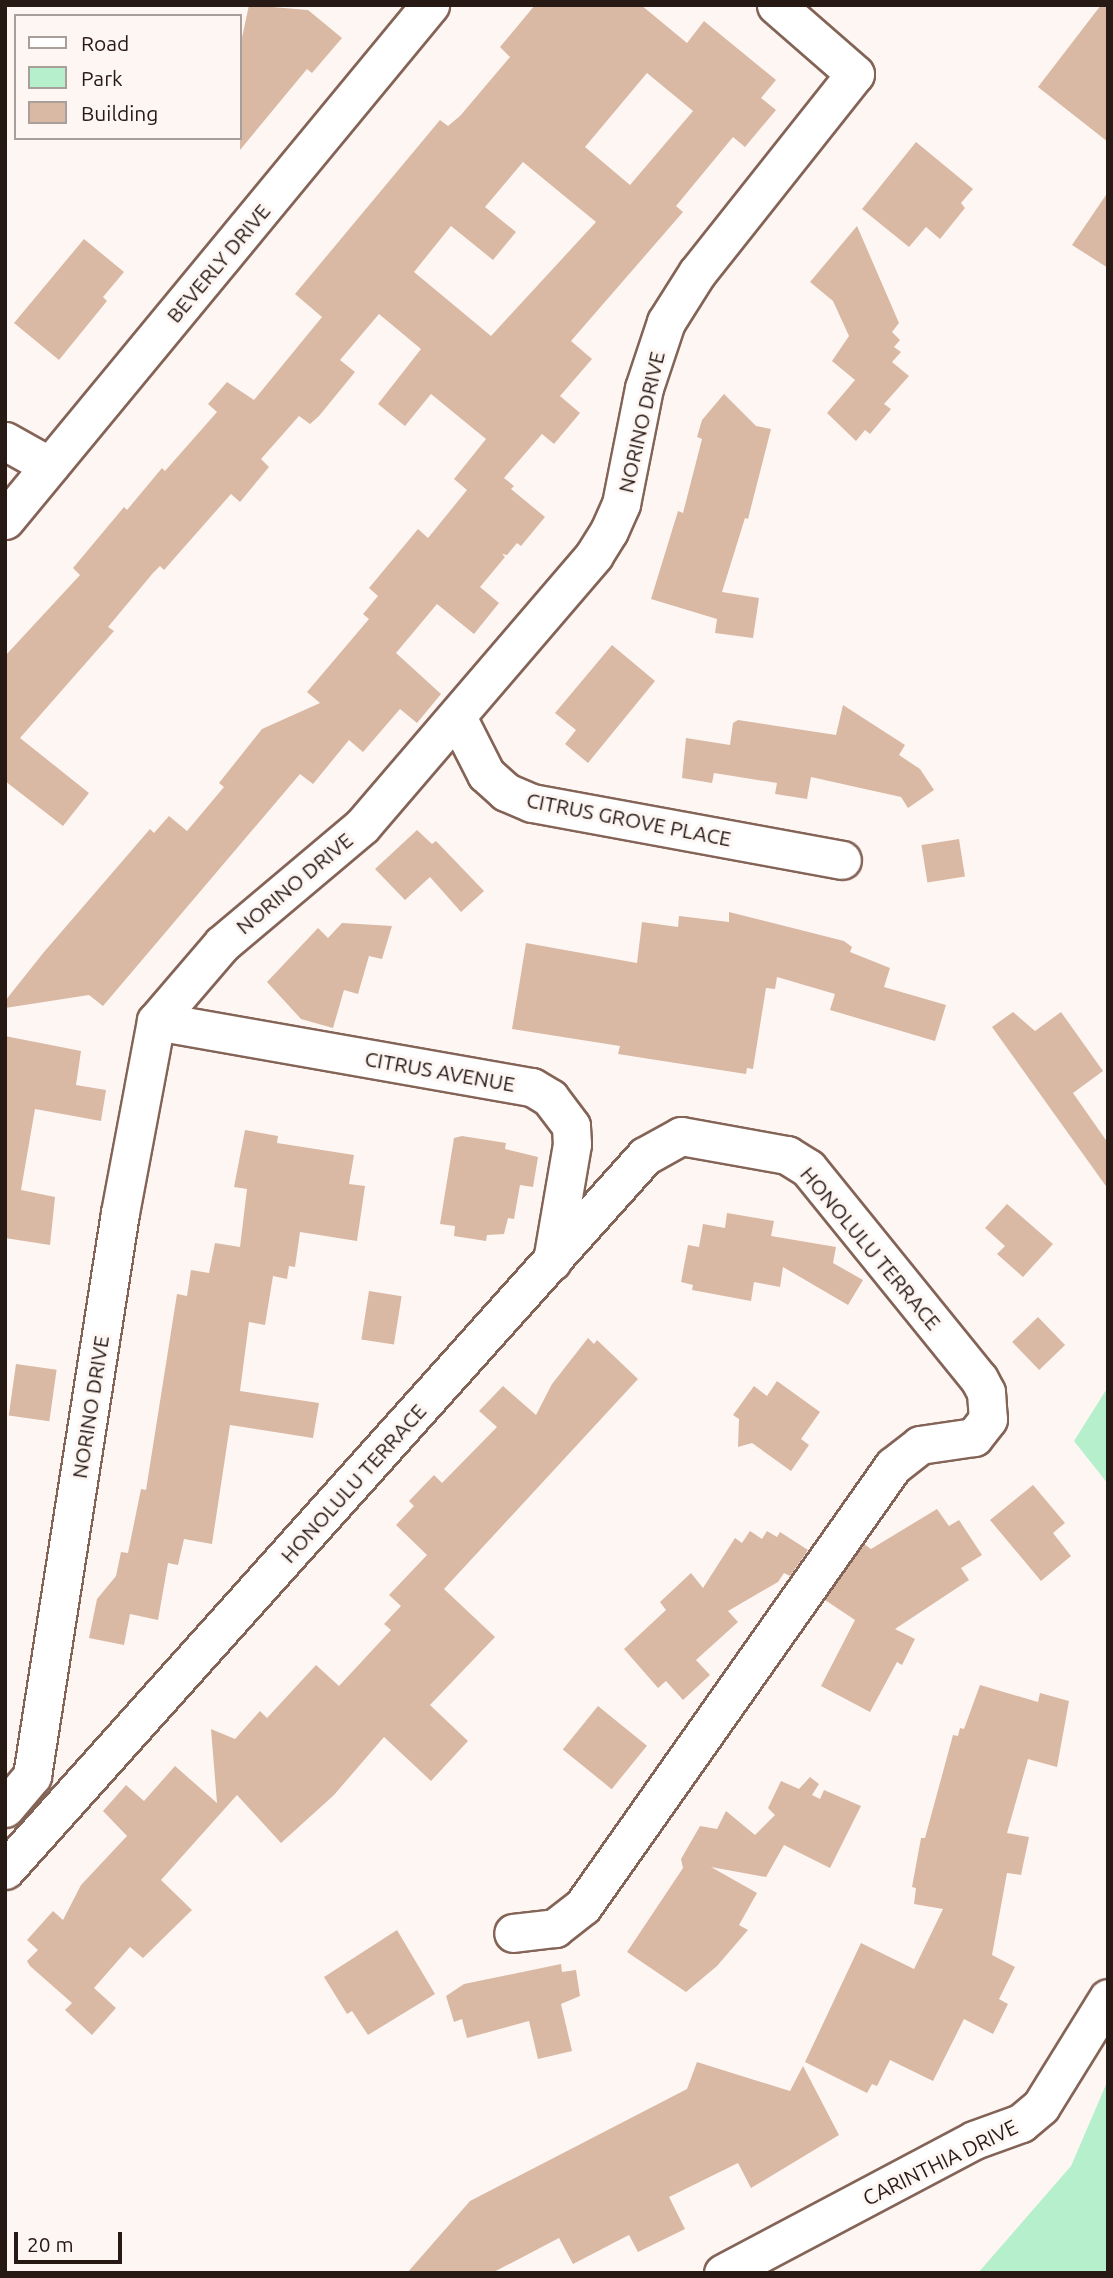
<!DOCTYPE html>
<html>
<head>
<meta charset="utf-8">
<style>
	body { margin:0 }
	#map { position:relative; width:1113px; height:2278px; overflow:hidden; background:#fef6f3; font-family:Ubuntu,sans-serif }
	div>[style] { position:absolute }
	.green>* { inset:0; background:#b6efcc }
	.building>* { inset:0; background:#d9b9a4; transform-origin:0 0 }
	.roads { filter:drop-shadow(2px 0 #846457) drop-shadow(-2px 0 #846457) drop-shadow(0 2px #846457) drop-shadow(0 -2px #846457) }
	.minor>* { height:37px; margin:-18.5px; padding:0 18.5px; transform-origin:18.5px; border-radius:18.5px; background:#fff }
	span { translate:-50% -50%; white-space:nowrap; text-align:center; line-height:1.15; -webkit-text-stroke:6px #fef6f3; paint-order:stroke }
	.street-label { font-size:21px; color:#271a15 }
	.frame { position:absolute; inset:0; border:7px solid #271a15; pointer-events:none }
	.legend { position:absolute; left:14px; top:14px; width:228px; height:126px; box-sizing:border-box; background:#fef6f3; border:2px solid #a89e9a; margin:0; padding:9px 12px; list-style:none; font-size:21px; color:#271a15 }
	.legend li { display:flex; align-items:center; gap:14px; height:35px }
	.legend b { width:35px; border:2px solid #a89e9a }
	.scale { position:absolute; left:14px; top:2232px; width:108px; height:32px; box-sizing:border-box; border:4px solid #271a15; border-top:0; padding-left:9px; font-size:21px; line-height:24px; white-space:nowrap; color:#271a15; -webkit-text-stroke:5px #fef6f3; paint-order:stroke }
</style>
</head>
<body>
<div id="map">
	<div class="green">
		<i style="clip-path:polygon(1108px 1387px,1108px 1484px,1074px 1441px)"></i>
		<i style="clip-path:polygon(1108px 2080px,1108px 2273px,978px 2273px,1071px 2166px)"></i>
	</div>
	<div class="building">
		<i style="clip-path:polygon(249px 5px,308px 10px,342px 38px,312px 73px,307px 69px,240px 150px,240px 47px)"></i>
		<i style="clip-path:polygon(evenodd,535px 5px,641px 5px,687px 43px,704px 21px,776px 80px,761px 98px,776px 110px,745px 147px,733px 137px,676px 206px,683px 212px,571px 341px,592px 359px,560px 396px,580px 413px,554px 444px,542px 434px,504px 478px,514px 486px,511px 489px,545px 517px,521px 546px,517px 543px,507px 555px,502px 554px,505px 557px,480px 587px,499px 603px,474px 634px,437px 604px,396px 653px,441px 694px,417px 723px,400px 709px,363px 752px,349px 740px,313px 784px,300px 774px,103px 1006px,89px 995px,5px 1008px,5px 1001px,44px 952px,150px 829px,154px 833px,169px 816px,187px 831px,224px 787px,219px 783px,262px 729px,320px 703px,307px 692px,369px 619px,363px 614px,378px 596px,369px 588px,418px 529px,428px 538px,467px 490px,454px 479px,486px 439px,431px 394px,405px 426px,378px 404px,421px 349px,379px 314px,340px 360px,355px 372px,319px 416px,310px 424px,299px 416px,261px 459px,269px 467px,240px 502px,231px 494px,164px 570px,160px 566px,153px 573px,108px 627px,114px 631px,20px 738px,89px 793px,63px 826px,5px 781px,5px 656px,80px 575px,73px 568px,124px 507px,127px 510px,162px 468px,165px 471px,217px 412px,208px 404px,227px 382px,254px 400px,322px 317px,295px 294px,440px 120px,448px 126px,460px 116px,510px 57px,500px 47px,535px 5px,647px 73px,693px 111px,630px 185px,585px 147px,647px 73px,535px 5px,523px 162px,596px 222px,491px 336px,414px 272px,451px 226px,493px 260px,516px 232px,485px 207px,523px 162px)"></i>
		<i style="clip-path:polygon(1101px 5px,1108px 5px,1108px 142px,1038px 87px)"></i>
		<i style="clip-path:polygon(916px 142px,973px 189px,961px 203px,965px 208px,940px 239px,926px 227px,909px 247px,862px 209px)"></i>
		<i style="clip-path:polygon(1108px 192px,1108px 268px,1072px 245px)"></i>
		<i style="clip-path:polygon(857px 226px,899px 323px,892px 332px,900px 340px,894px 347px,901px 352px,892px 362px,909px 376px,884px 404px,891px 409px,870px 434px,865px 430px,856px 441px,827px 413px,855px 380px,832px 361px,849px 336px,833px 301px,810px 282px)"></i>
		<i style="clip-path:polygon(84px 239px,124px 272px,103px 297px,107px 301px,59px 360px,14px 323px)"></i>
		<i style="clip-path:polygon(724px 394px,756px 426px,771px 429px,748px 519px,745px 518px,722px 592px,759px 598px,753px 638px,715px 633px,717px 619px,651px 599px,678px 511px,683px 513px,702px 439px,697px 437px,702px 420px)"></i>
		<i style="clip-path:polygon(612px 645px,655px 681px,588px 763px,565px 744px,576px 730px,555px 713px)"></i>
		<i style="clip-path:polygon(843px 705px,905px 745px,899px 755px,920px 769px,934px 790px,908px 808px,901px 797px,811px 777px,807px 799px,775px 794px,777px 783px,714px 773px,712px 783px,682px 778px,686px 738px,730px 745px,733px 723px,738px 720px,836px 735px)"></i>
		<i style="clip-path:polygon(417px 830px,432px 844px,436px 841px,484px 891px,461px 912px,430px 877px,405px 900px,375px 869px)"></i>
		<i style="left:959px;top:839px;width:38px;height:38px;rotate:81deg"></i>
		<i style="clip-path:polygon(729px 912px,844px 941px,852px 947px,850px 952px,890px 968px,884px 987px,946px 1005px,935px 1041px,830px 1010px,835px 994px,777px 977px,775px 989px,766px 988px,753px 1069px,747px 1068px,746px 1074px,618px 1054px,620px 1046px,512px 1029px,526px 943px,637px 963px,642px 922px,678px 927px,679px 916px,729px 922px)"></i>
		<i style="clip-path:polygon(342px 923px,392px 926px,382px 959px,369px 956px,358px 994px,344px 990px,333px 1028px,301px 1019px,267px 982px,318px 928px,328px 938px)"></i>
		<i style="clip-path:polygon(1013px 1012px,1035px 1031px,1061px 1012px,1103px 1071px,1073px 1093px,1108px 1143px,1108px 1189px,992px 1027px)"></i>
		<i style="clip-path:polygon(5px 1036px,81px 1051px,76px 1085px,106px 1090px,101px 1121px,35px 1109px,21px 1190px,55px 1197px,50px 1245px,5px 1238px)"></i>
		<i style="clip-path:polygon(245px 1130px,278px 1136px,277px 1143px,354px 1155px,349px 1184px,365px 1186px,357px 1241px,300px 1232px,295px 1267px,289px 1266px,287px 1279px,273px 1276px,265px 1325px,249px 1322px,240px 1391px,319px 1403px,313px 1438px,230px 1425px,212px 1544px,184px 1539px,178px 1565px,168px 1563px,158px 1620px,130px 1614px,124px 1645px,89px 1638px,97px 1599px,116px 1576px,121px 1552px,128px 1553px,141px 1489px,146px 1490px,177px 1294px,187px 1296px,191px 1270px,209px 1273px,215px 1243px,240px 1247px,247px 1189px,234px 1187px)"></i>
		<i style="clip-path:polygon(462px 1136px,506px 1143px,505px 1149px,538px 1157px,533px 1187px,520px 1185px,514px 1219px,508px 1218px,504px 1234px,487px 1235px,486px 1241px,454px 1236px,455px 1226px,440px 1224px,454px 1138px)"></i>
		<i style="clip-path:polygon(1007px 1204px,1053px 1244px,1023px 1277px,997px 1254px,1005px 1246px,985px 1228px)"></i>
		<i style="clip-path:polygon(727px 1213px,774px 1221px,771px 1236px,836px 1247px,833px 1263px,863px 1280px,848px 1305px,783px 1267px,780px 1287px,754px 1282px,751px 1301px,692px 1290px,693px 1285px,681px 1282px,688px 1245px,699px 1247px,703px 1224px,725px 1228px)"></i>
		<i style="left:369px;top:1291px;width:33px;height:49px;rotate:9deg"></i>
		<i style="left:1038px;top:1317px;width:39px;height:36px;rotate:46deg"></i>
		<i style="clip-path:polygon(588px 1338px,594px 1344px,597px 1340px,638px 1379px,444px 1589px,495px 1637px,430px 1705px,468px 1741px,431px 1781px,384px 1737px,334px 1795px,281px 1843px,237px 1795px,161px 1880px,192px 1910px,143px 1958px,130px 1947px,94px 1988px,116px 2008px,92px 2035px,65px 2010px,72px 2003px,30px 1966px,27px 1961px,38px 1950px,27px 1940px,53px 1911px,63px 1920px,81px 1885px,127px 1836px,103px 1811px,126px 1785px,144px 1801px,175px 1766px,217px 1803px,211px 1729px,235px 1739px,260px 1711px,267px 1718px,316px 1665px,339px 1686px,391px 1630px,384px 1624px,401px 1606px,389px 1595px,427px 1555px,396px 1525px,414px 1506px,409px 1501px,434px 1475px,442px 1483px,497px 1427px,479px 1411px,503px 1386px,536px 1415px,552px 1384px)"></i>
		<i style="left:16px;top:1364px;width:41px;height:52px;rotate:8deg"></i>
		<i style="clip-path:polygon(777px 1381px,820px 1412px,801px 1439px,809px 1445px,791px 1471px,752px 1443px,738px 1447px,739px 1419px,733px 1415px,754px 1386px,767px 1396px)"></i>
		<i style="clip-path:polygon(1033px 1485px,1065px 1523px,1053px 1533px,1071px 1556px,1041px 1581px,990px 1520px)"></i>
		<i style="clip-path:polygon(937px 1509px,949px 1526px,959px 1520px,982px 1555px,961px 1568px,969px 1580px,895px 1629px,915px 1639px,902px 1665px,897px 1662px,870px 1712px,821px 1686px,855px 1620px,825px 1600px,864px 1544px,871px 1549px)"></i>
		<i style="clip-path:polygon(750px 1531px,762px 1539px,767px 1531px,777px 1537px,780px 1532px,808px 1550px,790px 1576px,784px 1573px,778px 1582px,728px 1611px,738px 1622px,696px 1660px,710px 1675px,683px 1700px,666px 1681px,658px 1688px,624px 1649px,666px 1610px,660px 1602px,691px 1573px,703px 1588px,735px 1538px,742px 1543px)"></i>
		<i style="clip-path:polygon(980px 1685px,1038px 1702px,1040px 1693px,1069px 1701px,1057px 1767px,1028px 1759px,1007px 1833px,1029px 1837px,1021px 1875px,1007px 1873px,992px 1955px,1015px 1967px,999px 1999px,1008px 2004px,993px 2034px,964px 2019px,933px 2081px,890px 2060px,877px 2086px,872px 2084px,867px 2093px,805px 2062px,861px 1943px,914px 1969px,943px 1909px,914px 1904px,916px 1888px,912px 1887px,921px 1838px,925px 1838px,953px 1735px,958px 1736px,960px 1728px,964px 1729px)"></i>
		<i style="left:598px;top:1706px;width:63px;height:56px;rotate:39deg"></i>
		<i style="clip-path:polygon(810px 1777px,819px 1784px,812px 1795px,820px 1799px,824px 1790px,861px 1806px,830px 1868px,784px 1845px,766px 1877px,711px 1867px,757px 1893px,739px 1925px,748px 1930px,717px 1966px,686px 1992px,627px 1952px,683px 1868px,681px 1859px,700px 1826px,717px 1829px,726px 1811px,755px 1835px,775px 1815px,768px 1808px,781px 1781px,799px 1789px)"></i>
		<i style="clip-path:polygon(397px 1930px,435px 1994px,368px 2035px,352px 2011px,347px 2014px,324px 1977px)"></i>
		<i style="clip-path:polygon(561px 1964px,562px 1972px,576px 1970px,580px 1996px,561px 2004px,572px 2051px,538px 2059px,529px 2021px,467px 2038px,462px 2019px,454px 2022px,446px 1996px,464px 1984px)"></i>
		<i style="clip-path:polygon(697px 2062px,790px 2091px,803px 2066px,839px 2135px,751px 2188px,738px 2163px,669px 2197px,685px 2229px,638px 2252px,629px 2235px,573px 2264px,559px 2238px,492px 2273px,407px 2273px,470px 2201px,687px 2089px)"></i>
	</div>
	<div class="roads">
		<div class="minor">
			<i style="left:5px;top:441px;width:51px;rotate:29.1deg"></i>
			<i style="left:5px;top:520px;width:668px;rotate:-50.47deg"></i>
			<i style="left:457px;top:717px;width:64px;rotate:63deg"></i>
			<i style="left:486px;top:774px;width:27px;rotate:42deg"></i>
			<i style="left:506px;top:792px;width:28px;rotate:23deg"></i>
			<i style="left:532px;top:803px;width:315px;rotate:10.4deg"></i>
			<i style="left:156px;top:1021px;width:382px;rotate:10deg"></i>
			<i style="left:532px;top:1087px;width:21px;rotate:31deg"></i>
			<i style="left:550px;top:1098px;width:35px;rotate:53deg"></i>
			<i style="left:571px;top:1126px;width:18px;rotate:87deg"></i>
			<i style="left:572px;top:1144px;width:119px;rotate:99.7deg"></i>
			<i style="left:5px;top:1808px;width:42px;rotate:-49.8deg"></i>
			<i style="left:32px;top:1776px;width:570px;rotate:-81.12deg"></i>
			<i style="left:120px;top:1213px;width:195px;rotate:-79.4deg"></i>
			<i style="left:156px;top:1021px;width:101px;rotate:-49.4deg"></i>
			<i style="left:222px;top:944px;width:183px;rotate:-40.1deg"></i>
			<i style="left:362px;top:826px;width:357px;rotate:-49.4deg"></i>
			<i style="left:594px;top:555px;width:28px;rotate:-58deg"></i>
			<i style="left:609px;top:531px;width:30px;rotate:-66deg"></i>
			<i style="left:621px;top:504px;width:118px;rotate:-78.8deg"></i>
			<i style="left:644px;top:388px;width:70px;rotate:-71.6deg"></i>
			<i style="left:666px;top:322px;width:58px;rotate:-57.7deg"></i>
			<i style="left:697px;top:273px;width:254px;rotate:-51.6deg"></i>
			<i style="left:855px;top:74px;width:105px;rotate:-138.9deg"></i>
			<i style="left:5px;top:1870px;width:959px;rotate:-48.13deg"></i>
			<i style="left:645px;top:1156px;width:41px;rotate:-29.1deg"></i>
			<i style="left:681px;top:1136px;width:108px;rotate:10.2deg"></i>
			<i style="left:787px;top:1155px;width:25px;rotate:32deg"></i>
			<i style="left:808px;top:1168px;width:272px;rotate:51deg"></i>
			<i style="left:979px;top:1379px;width:15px;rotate:62deg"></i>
			<i style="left:986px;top:1392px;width:27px;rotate:86deg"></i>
			<i style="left:988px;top:1419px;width:23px;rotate:128deg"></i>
			<i style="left:974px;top:1437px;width:55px;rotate:171.6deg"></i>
			<i style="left:920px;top:1445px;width:34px;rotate:142deg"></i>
			<i style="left:893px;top:1466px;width:538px;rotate:125.17deg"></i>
			<i style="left:583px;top:1906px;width:36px;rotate:142deg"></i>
			<i style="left:555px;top:1928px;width:42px;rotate:173.2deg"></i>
			<i style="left:723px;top:2273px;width:284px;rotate:-27.9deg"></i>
			<i style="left:974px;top:2140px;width:50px;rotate:-19.9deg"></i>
			<i style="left:1021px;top:2123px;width:26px;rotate:-40deg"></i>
			<i style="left:1041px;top:2106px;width:127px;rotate:-58.2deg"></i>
		</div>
	</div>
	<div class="street-label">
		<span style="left:218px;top:263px;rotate:-50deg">BEVERLY DRIVE</span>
		<span style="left:641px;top:422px;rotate:-77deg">NORINO DRIVE</span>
		<span style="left:629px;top:819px;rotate:11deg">CITRUS GROVE PLACE</span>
		<span style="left:294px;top:883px;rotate:-40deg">NORINO DRIVE</span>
		<span style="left:440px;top:1071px;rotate:10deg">CITRUS AVENUE</span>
		<span style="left:871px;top:1248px;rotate:50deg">HONOLULU TERRACE</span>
		<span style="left:90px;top:1407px;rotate:-81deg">NORINO DRIVE</span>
		<span style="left:353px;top:1483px;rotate:-48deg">HONOLULU TERRACE</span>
		<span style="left:940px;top:2162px;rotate:-26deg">CARINTHIA DRIVE</span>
	</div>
	<div class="frame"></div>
	<ul class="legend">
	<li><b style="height:9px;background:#fff"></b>Road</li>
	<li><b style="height:19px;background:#b6efcc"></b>Park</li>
	<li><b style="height:19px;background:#d9b9a4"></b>Building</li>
	</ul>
	<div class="scale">20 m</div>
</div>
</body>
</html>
